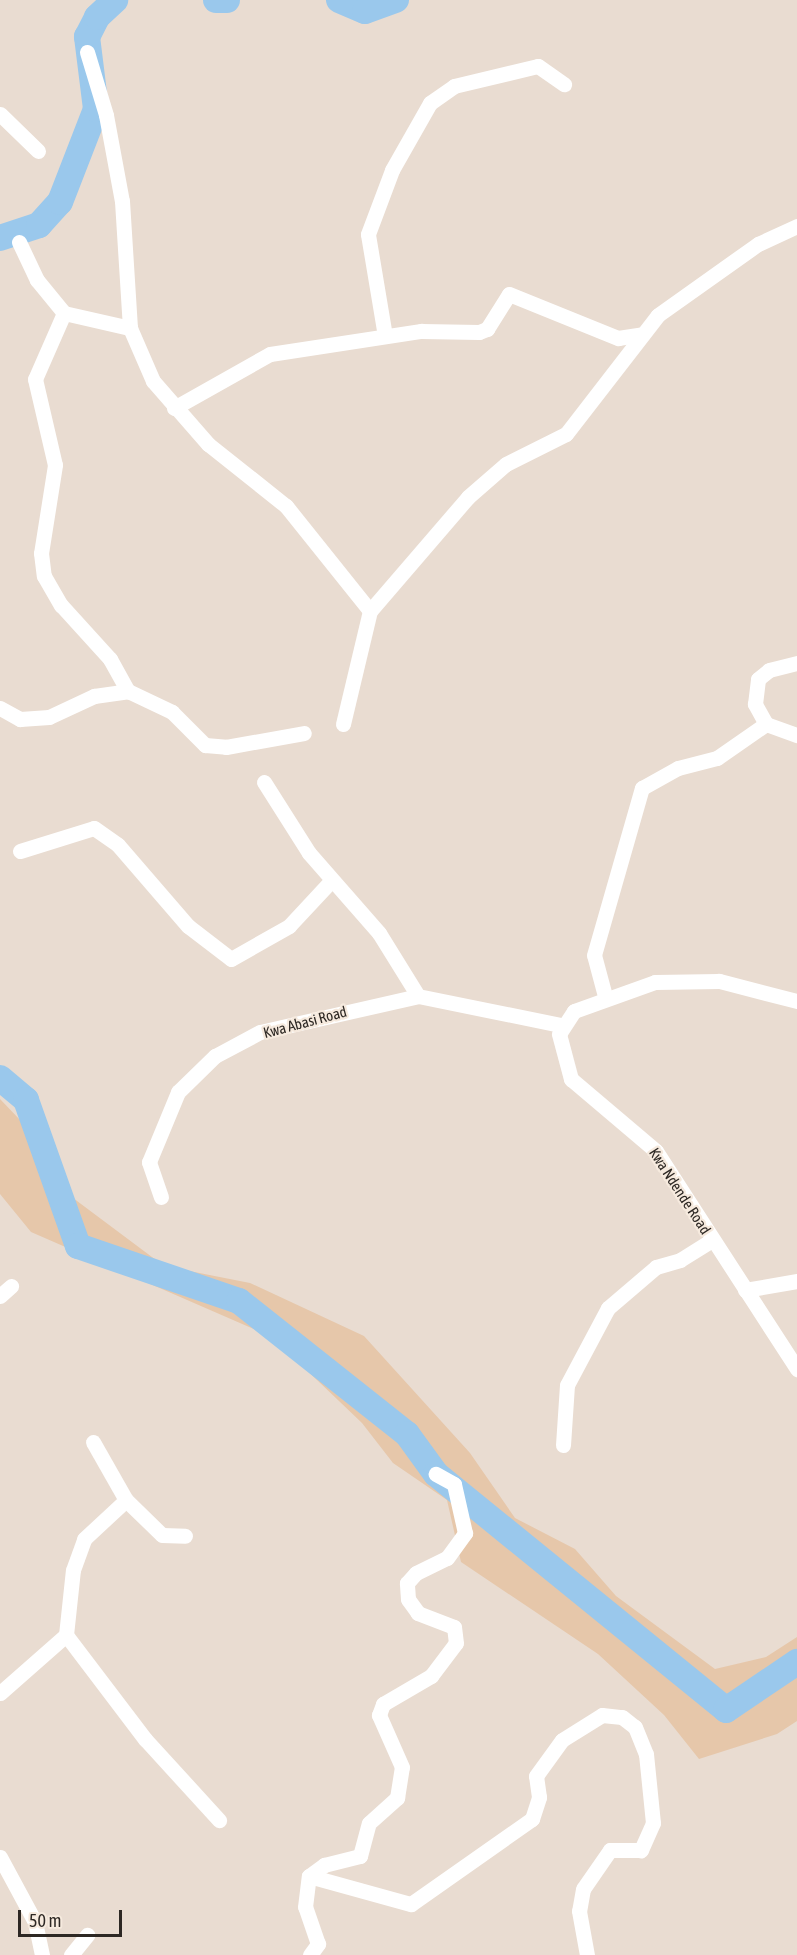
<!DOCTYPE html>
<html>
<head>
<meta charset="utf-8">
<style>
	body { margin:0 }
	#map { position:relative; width:797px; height:1955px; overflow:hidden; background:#e9dcd1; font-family:"Asap Condensed",sans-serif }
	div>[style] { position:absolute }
	.green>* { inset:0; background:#e6c7aa }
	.river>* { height:26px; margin:-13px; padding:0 13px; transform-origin:13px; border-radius:13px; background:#9ac8ec }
	.street>* { height:15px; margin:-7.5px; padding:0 7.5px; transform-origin:7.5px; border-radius:7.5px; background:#fff }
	span { translate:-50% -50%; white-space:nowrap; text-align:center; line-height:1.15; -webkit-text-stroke:4.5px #f6eade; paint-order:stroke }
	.street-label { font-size:15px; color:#2d2824 }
	.scale { position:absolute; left:18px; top:1910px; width:104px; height:27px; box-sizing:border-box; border:3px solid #2d2824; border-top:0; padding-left:8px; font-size:18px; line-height:21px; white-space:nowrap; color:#2d2824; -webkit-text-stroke:4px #f6eade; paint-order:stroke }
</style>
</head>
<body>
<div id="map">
	<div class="green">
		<i style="clip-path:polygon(0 1099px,43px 1144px,73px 1198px,164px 1266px,250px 1283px,364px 1336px,470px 1453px,515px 1518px,575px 1549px,616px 1596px,715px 1669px,766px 1657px,797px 1637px,797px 1721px,777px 1734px,699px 1759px,664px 1715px,598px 1654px,461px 1562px,447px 1500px,393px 1463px,362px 1423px,272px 1337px,31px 1232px,0 1194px)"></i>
	</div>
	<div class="river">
		<i style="left:216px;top:0;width:11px"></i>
		<i style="left:339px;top:0;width:28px;rotate:23deg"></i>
		<i style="left:365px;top:11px;width:33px;rotate:-20deg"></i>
		<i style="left:0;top:238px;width:41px;rotate:-18.4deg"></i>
		<i style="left:39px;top:225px;width:31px;rotate:-48deg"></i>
		<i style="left:60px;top:202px;width:100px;rotate:-68.8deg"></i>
		<i style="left:96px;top:109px;width:73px;rotate:-97.1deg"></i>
		<i style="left:87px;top:37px;width:22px;rotate:-63deg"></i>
		<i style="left:97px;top:17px;width:25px;rotate:-43deg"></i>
		<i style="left:0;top:1078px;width:34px;rotate:40deg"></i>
		<i style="left:26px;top:1100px;width:155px;rotate:70.4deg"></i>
		<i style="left:78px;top:1246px;width:170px;rotate:18.9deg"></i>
		<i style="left:239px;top:1301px;width:214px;rotate:38.4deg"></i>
		<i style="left:407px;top:1434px;width:49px;rotate:54.1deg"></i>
		<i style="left:436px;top:1474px;width:374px;rotate:39.1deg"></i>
		<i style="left:726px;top:1710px;width:86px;rotate:-34.1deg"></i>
	</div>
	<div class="street">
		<i style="left:87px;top:52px;width:66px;rotate:73.2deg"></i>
		<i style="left:106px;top:115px;width:87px;rotate:79.5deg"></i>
		<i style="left:122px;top:201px;width:127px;rotate:86.4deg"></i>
		<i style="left:130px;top:328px;width:58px;rotate:66.5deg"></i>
		<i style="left:153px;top:381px;width:84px;rotate:48.9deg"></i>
		<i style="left:208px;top:444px;width:100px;rotate:38.5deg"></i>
		<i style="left:286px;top:506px;width:134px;rotate:51.3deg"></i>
		<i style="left:0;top:114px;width:53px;rotate:44.2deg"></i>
		<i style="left:19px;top:242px;width:42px;rotate:64.7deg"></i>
		<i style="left:37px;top:280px;width:43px;rotate:50.7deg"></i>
		<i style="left:64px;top:313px;width:68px;rotate:12.8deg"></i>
		<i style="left:64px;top:313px;width:72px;rotate:113.7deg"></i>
		<i style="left:35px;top:379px;width:88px;rotate:76.9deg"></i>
		<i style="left:55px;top:465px;width:89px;rotate:99deg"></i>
		<i style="left:41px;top:553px;width:23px;rotate:83deg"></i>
		<i style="left:44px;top:576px;width:34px;rotate:60deg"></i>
		<i style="left:61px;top:605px;width:73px;rotate:47.8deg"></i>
		<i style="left:110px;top:659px;width:37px;rotate:61deg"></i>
		<i style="left:385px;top:336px;width:103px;rotate:-99.5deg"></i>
		<i style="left:368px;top:234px;width:68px;rotate:-69.4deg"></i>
		<i style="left:392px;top:170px;width:77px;rotate:-60.4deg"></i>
		<i style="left:430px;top:103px;width:29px;rotate:-35deg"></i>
		<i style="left:454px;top:86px;width:86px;rotate:-13.4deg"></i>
		<i style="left:538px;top:66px;width:32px;rotate:35deg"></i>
		<i style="left:174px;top:408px;width:110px;rotate:-29.4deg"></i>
		<i style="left:270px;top:354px;width:153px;rotate:-8.7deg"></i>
		<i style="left:421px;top:331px;width:58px;rotate:1deg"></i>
		<i style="left:479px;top:332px;width:9px;rotate:-21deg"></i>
		<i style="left:487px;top:329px;width:41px;rotate:-57.8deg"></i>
		<i style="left:509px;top:294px;width:118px;rotate:22deg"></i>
		<i style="left:618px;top:338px;width:25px;rotate:-9deg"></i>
		<i style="left:0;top:708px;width:23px;rotate:29deg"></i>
		<i style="left:20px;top:719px;width:29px;rotate:-4deg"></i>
		<i style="left:49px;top:717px;width:50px;rotate:-25deg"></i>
		<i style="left:94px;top:696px;width:34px;rotate:-8deg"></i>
		<i style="left:128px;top:691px;width:49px;rotate:25.5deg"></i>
		<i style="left:172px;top:712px;width:47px;rotate:45deg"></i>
		<i style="left:205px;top:745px;width:21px;rotate:5deg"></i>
		<i style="left:226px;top:747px;width:79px;rotate:-10.2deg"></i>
		<i style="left:343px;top:724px;width:116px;rotate:-76.6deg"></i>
		<i style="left:370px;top:611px;width:150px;rotate:-49.3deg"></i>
		<i style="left:468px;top:497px;width:50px;rotate:-41deg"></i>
		<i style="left:506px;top:464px;width:67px;rotate:-26.6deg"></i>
		<i style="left:566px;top:434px;width:150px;rotate:-52.3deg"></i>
		<i style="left:658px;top:315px;width:123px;rotate:-35.4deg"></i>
		<i style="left:758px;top:244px;width:43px;rotate:-24.8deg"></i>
		<i style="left:766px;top:724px;width:23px;rotate:-119deg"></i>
		<i style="left:755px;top:704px;width:25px;rotate:-83deg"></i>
		<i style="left:758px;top:679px;width:14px;rotate:-39deg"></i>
		<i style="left:769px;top:670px;width:29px;rotate:-14deg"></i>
		<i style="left:264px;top:782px;width:84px;rotate:57.6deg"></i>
		<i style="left:309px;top:853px;width:106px;rotate:48.8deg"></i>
		<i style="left:379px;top:933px;width:74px;rotate:58.2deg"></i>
		<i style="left:20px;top:851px;width:77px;rotate:-17.3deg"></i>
		<i style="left:94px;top:828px;width:29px;rotate:35deg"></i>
		<i style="left:118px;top:845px;width:107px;rotate:49.2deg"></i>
		<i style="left:188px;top:926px;width:54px;rotate:37.5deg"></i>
		<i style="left:231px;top:959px;width:67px;rotate:-29.6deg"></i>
		<i style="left:289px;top:926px;width:62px;rotate:-47deg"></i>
		<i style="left:605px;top:996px;width:42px;rotate:-105deg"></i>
		<i style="left:594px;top:955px;width:174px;rotate:-74deg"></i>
		<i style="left:642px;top:788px;width:41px;rotate:-29.1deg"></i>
		<i style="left:678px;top:768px;width:40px;rotate:-14.4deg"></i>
		<i style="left:717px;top:758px;width:60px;rotate:-34.8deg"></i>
		<i style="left:766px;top:724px;width:33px;rotate:20deg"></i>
		<i style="left:797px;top:1001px;width:81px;rotate:-165.6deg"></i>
		<i style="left:719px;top:981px;width:64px;rotate:179.1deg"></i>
		<i style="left:655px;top:982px;width:86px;rotate:160.3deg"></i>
		<i style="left:574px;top:1011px;width:27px;rotate:123deg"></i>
		<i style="left:559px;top:1034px;width:47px;rotate:75.1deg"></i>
		<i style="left:571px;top:1079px;width:111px;rotate:40.3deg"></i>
		<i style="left:656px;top:1151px;width:260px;rotate:57.1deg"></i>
		<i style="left:161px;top:1197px;width:37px;rotate:-109deg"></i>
		<i style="left:149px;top:1162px;width:76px;rotate:-67.5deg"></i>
		<i style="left:178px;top:1092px;width:52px;rotate:-44.2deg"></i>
		<i style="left:215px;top:1056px;width:51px;rotate:-28.1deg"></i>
		<i style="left:260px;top:1032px;width:162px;rotate:-12.8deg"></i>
		<i style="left:418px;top:996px;width:146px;rotate:11.5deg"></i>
		<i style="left:745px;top:1290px;width:53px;rotate:-9.8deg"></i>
		<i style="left:0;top:1296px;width:15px;rotate:-42deg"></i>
		<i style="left:93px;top:1442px;width:67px;rotate:60.4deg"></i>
		<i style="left:126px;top:1500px;width:50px;rotate:44.2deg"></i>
		<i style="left:162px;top:1535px;width:23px;rotate:2deg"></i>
		<i style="left:563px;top:1445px;width:60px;rotate:-86.2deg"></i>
		<i style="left:567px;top:1385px;width:87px;rotate:-62deg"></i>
		<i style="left:608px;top:1308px;width:63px;rotate:-40.5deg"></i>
		<i style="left:656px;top:1267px;width:25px;rotate:-16deg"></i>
		<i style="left:680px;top:1260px;width:38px;rotate:-32deg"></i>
		<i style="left:66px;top:1635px;width:131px;rotate:52.8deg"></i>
		<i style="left:145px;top:1739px;width:110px;rotate:47.6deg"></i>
		<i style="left:0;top:1693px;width:88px;rotate:-41.3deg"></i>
		<i style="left:66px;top:1635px;width:65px;rotate:-83.9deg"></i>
		<i style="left:73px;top:1570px;width:33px;rotate:-70deg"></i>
		<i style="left:84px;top:1539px;width:57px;rotate:-42.9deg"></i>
		<i style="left:0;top:1857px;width:74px;rotate:61.7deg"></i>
		<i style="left:35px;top:1922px;width:34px;rotate:78deg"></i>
		<i style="left:309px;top:1876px;width:106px;rotate:15.4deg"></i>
		<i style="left:411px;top:1904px;width:148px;rotate:-35.1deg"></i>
		<i style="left:532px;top:1819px;width:23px;rotate:-72deg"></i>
		<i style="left:539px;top:1797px;width:21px;rotate:-98deg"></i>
		<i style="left:536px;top:1776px;width:44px;rotate:-54.2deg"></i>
		<i style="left:562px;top:1740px;width:47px;rotate:-32deg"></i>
		<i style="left:602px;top:1715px;width:20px;rotate:6deg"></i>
		<i style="left:622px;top:1717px;width:16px;rotate:38deg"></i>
		<i style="left:635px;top:1727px;width:29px;rotate:68deg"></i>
		<i style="left:646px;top:1754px;width:69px;rotate:84.2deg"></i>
		<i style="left:653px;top:1823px;width:30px;rotate:114deg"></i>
		<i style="left:641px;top:1850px;width:31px;rotate:180deg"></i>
		<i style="left:610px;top:1850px;width:47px;rotate:124.7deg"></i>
		<i style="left:583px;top:1889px;width:22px;rotate:100deg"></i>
		<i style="left:579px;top:1911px;width:45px;rotate:79.7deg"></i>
		<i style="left:71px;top:1955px;width:26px;rotate:-51deg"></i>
		<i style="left:310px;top:1955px;width:14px;rotate:-54deg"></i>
		<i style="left:318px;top:1944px;width:39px;rotate:-109deg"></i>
		<i style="left:305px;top:1907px;width:31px;rotate:-83deg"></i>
		<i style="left:309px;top:1876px;width:19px;rotate:-36deg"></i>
		<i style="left:324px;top:1865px;width:37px;rotate:-14deg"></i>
		<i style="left:360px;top:1856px;width:34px;rotate:-75deg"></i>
		<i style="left:369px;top:1823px;width:38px;rotate:-42deg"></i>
		<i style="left:397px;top:1798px;width:31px;rotate:-81deg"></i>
		<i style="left:402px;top:1767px;width:57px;rotate:-113.9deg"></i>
		<i style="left:379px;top:1715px;width:12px;rotate:-70deg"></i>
		<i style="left:383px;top:1704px;width:56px;rotate:-30.3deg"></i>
		<i style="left:431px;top:1676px;width:41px;rotate:-52.9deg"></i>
		<i style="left:456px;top:1643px;width:16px;rotate:-97deg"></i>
		<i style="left:454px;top:1627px;width:39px;rotate:-159deg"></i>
		<i style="left:418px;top:1613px;width:17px;rotate:-126deg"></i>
		<i style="left:408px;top:1599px;width:16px;rotate:-94deg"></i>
		<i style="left:407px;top:1583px;width:13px;rotate:-48deg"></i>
		<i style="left:416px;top:1573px;width:34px;rotate:-26deg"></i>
		<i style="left:447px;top:1558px;width:31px;rotate:-54deg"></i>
		<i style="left:465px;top:1533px;width:50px;rotate:-102.7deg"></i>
		<i style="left:454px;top:1484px;width:21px;rotate:-151deg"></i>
	</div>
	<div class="street-label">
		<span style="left:305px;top:1022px;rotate:-15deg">Kwa Abasi Road</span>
		<span style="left:680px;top:1191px;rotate:57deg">Kwa Ndende Road</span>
	</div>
	<div class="scale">50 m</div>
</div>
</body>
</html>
